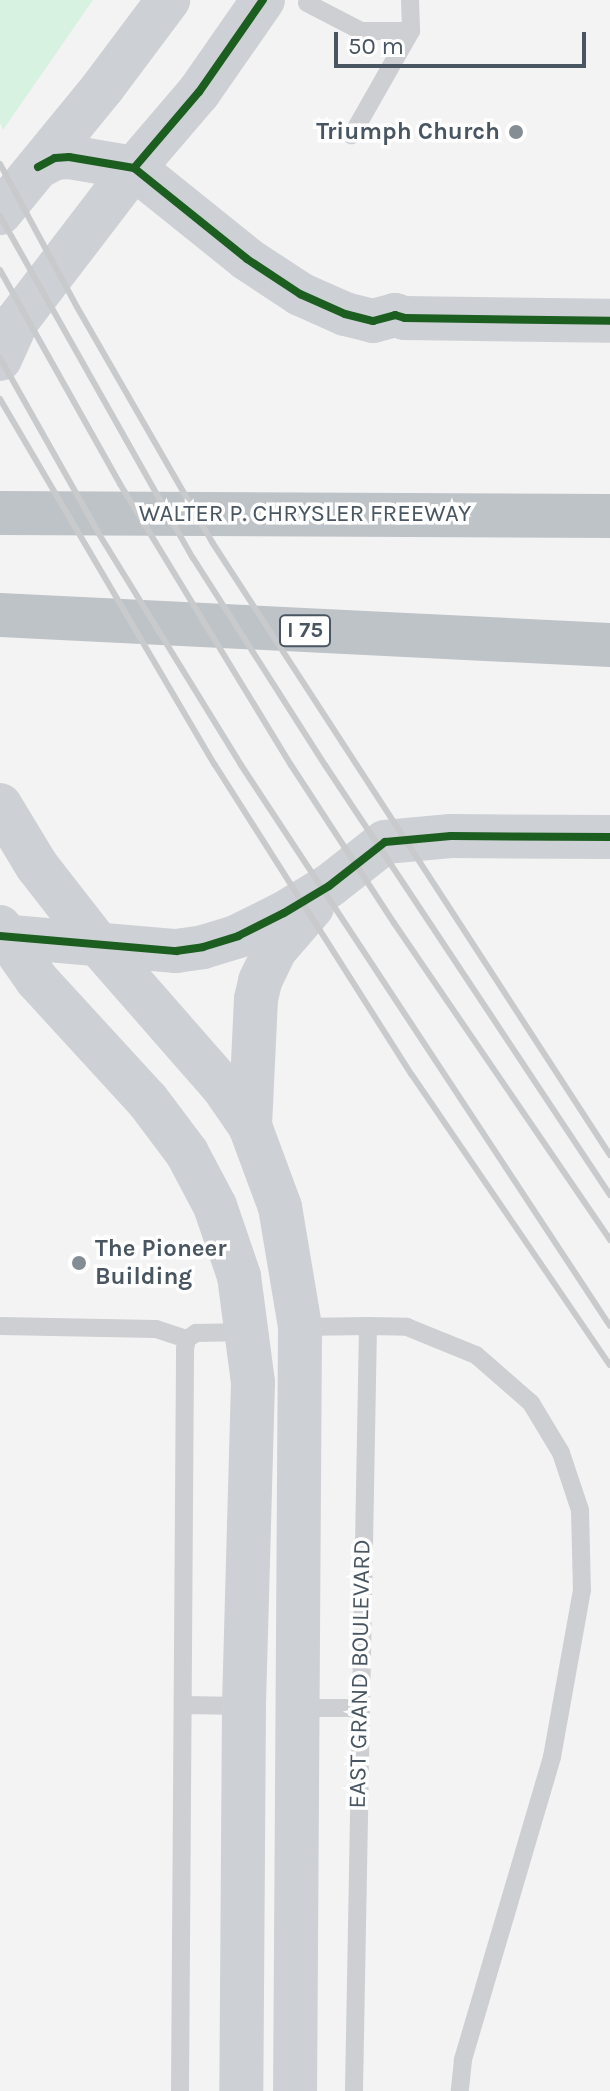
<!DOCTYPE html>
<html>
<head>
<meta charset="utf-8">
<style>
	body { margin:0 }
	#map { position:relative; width:610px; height:2091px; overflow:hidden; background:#f4f3f3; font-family:Karla,sans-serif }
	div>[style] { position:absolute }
	.green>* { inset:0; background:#d8f2e1 }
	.lane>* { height:18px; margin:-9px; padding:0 9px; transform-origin:9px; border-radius:9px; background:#cdcfd2 }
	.secondary>* { height:44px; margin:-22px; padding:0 22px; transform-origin:22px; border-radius:22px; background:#cdd0d4 }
	.highway>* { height:44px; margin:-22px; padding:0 22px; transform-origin:22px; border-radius:22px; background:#bec3c8 }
	.rail>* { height:6px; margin:-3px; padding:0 3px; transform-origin:3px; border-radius:3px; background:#c8cacc }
	.cycleway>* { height:8px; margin:-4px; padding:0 4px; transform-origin:4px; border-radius:4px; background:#1b5e20 }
	.dots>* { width:22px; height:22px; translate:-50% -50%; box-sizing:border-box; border:4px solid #fff; border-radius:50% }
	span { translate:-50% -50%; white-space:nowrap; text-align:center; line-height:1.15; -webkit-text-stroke:7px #fff; paint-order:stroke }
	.shield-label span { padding:2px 6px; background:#fff; border:2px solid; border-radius:6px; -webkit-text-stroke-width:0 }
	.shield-label { font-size:22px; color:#495661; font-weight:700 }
	.poi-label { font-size:24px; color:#495661; font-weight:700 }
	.right { translate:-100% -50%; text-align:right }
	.left { translate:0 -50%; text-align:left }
	.street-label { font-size:24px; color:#495661 }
	.scale { position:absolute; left:334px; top:32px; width:252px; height:36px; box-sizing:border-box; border:4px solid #495661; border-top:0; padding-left:10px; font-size:24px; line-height:28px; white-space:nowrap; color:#495661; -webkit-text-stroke:6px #fff; paint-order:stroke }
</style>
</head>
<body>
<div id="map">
	<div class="green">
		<i style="clip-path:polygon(0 0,93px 0,3px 130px,0 123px)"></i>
	</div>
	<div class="lane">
		<i style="left:410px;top:0;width:31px;rotate:88deg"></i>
		<i style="left:307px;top:3px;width:61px;rotate:27.4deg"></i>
		<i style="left:361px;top:31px;width:50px"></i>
		<i style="left:411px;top:31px;width:120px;rotate:119.6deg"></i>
		<i style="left:0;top:1326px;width:156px;rotate:1.1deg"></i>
		<i style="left:156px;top:1329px;width:33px;rotate:18deg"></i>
		<i style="left:368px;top:1326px;width:39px;rotate:1deg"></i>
		<i style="left:407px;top:1327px;width:74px;rotate:22.1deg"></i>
		<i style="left:476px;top:1355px;width:73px;rotate:41.1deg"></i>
		<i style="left:531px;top:1403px;width:58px;rotate:59deg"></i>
		<i style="left:561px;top:1453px;width:60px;rotate:71.6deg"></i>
		<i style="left:580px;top:1510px;width:80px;rotate:88.6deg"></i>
		<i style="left:582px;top:1590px;width:170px;rotate:100.2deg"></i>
		<i style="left:552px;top:1757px;width:316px;rotate:106.4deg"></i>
		<i style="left:463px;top:2060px;width:31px;rotate:96deg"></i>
		<i style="left:300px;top:1327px;width:68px;rotate:-0.8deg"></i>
		<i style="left:368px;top:1326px;width:765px;rotate:91.05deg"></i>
		<i style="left:184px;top:1705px;width:60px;rotate:1deg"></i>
		<i style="left:297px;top:1708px;width:62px"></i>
		<i style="left:180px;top:2091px;width:742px;rotate:-89.61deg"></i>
		<i style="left:185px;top:1349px;width:10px;rotate:-79deg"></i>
		<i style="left:187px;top:1339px;width:11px;rotate:-34deg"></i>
		<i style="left:196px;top:1333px;width:51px;rotate:-1.1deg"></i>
	</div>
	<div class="secondary">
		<i style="left:38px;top:167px;width:19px;rotate:-28deg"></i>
		<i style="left:55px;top:158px;width:14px;rotate:-4deg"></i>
		<i style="left:69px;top:157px;width:66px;rotate:9.6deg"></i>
		<i style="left:134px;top:168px;width:145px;rotate:38.8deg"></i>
		<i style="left:247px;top:259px;width:64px;rotate:33.4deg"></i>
		<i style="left:300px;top:294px;width:49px;rotate:24deg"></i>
		<i style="left:345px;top:314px;width:29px;rotate:14deg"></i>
		<i style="left:373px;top:321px;width:23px;rotate:-15deg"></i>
		<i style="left:395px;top:315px;width:10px;rotate:17deg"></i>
		<i style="left:405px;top:318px;width:205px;rotate:0.8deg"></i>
		<i style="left:0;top:213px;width:163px;rotate:-50.7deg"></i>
		<i style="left:103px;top:87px;width:109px;rotate:-53.2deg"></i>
		<i style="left:0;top:359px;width:42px;rotate:-65.9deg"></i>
		<i style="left:17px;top:321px;width:193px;rotate:-52.6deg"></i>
		<i style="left:134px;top:168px;width:100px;rotate:-49.5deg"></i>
		<i style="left:199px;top:92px;width:112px;rotate:-55.2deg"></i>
		<i style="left:0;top:805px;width:71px;rotate:58.8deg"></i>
		<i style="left:37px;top:866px;width:98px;rotate:52.1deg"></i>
		<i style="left:97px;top:943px;width:191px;rotate:48.8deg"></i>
		<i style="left:223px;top:1087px;width:47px;rotate:55.3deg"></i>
		<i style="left:250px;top:1126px;width:86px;rotate:69.7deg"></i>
		<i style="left:280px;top:1207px;width:122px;rotate:80.5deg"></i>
		<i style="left:300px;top:1327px;width:764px;rotate:90.37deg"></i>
		<i style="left:0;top:927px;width:65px;rotate:55.1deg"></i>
		<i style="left:37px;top:980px;width:164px;rotate:47.5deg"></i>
		<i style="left:148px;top:1101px;width:65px;rotate:53.1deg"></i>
		<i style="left:187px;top:1153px;width:60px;rotate:62.2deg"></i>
		<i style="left:215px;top:1206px;width:74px;rotate:71.1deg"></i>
		<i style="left:239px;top:1276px;width:107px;rotate:82.5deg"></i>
		<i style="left:253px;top:1382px;width:324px;rotate:91.6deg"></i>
		<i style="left:244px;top:1706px;width:385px;rotate:90.4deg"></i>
		<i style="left:0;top:936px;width:177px;rotate:4.9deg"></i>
		<i style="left:176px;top:951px;width:27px;rotate:-8deg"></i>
		<i style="left:203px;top:947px;width:37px;rotate:-17deg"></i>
		<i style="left:238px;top:936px;width:51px;rotate:-26.6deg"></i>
		<i style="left:284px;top:913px;width:52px;rotate:-31deg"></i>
		<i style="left:329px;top:886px;width:71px;rotate:-38.2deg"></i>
		<i style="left:385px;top:842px;width:66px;rotate:-5.2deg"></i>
		<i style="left:451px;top:836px;width:159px;rotate:0.4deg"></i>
		<i style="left:250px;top:1126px;width:127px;rotate:-87.3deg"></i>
		<i style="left:256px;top:999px;width:18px;rotate:-77deg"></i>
		<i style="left:260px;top:981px;width:34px;rotate:-64deg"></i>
		<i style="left:275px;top:950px;width:57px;rotate:-49.3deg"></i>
	</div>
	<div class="highway">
		<i style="left:0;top:513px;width:610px;rotate:0.28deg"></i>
		<i style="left:0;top:615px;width:611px;rotate:2.82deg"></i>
	</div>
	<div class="rail">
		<i style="left:0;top:164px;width:162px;rotate:61.7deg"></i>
		<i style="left:77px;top:307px;width:271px;rotate:60.1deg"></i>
		<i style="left:212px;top:542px;width:731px;rotate:57.01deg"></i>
		<i style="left:0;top:216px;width:393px;rotate:60.6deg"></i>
		<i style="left:193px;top:558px;width:246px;rotate:57.5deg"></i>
		<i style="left:325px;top:765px;width:516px;rotate:56.46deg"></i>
		<i style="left:0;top:270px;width:245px;rotate:60.7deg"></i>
		<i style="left:120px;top:484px;width:329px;rotate:58.7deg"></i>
		<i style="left:291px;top:765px;width:189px;rotate:56.9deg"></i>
		<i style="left:394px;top:923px;width:384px;rotate:55.7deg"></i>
		<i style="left:0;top:358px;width:202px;rotate:60.6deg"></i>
		<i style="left:99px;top:534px;width:271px;rotate:58.4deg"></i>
		<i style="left:241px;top:765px;width:671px;rotate:56.66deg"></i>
		<i style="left:0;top:399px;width:424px;rotate:59.6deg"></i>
		<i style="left:215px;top:765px;width:367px;rotate:57.6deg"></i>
		<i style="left:412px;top:1075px;width:351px;rotate:55.7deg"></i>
	</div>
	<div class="cycleway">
		<i style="left:38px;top:167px;width:19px;rotate:-28deg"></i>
		<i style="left:55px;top:158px;width:14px;rotate:-4deg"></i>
		<i style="left:69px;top:157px;width:66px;rotate:9.6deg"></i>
		<i style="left:134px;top:168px;width:145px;rotate:38.8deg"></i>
		<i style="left:247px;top:259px;width:64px;rotate:33.4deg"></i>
		<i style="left:300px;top:294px;width:49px;rotate:24deg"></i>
		<i style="left:345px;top:314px;width:29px;rotate:14deg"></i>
		<i style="left:373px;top:321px;width:23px;rotate:-15deg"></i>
		<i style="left:395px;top:315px;width:10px;rotate:17deg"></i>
		<i style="left:405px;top:318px;width:205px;rotate:0.8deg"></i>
		<i style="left:134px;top:168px;width:100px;rotate:-49.5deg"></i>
		<i style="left:199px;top:92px;width:112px;rotate:-55.2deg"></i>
		<i style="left:0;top:936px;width:177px;rotate:4.9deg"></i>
		<i style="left:176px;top:951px;width:27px;rotate:-8deg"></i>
		<i style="left:203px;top:947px;width:37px;rotate:-17deg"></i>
		<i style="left:238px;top:936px;width:51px;rotate:-26.6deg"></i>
		<i style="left:284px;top:913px;width:52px;rotate:-31deg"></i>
		<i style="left:329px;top:886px;width:71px;rotate:-38.2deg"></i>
		<i style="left:385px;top:842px;width:66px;rotate:-5.2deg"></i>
		<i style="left:451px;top:836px;width:159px;rotate:0.4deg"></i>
	</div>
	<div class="dots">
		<i style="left:516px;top:132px;background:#858d94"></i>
		<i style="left:79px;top:1263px;background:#858d94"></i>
	</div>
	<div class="shield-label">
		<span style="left:305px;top:631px">I 75</span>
	</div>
	<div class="poi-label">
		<span class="right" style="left:500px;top:132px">Triumph Church</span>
		<span class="left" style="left:95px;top:1263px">The Pioneer<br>Building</span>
	</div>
	<div class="street-label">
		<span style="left:305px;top:514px">WALTER P. CHRYSLER FREEWAY</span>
		<span style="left:360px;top:1674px;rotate:-89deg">EAST GRAND BOULEVARD</span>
	</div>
	<div class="scale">50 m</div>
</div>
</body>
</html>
